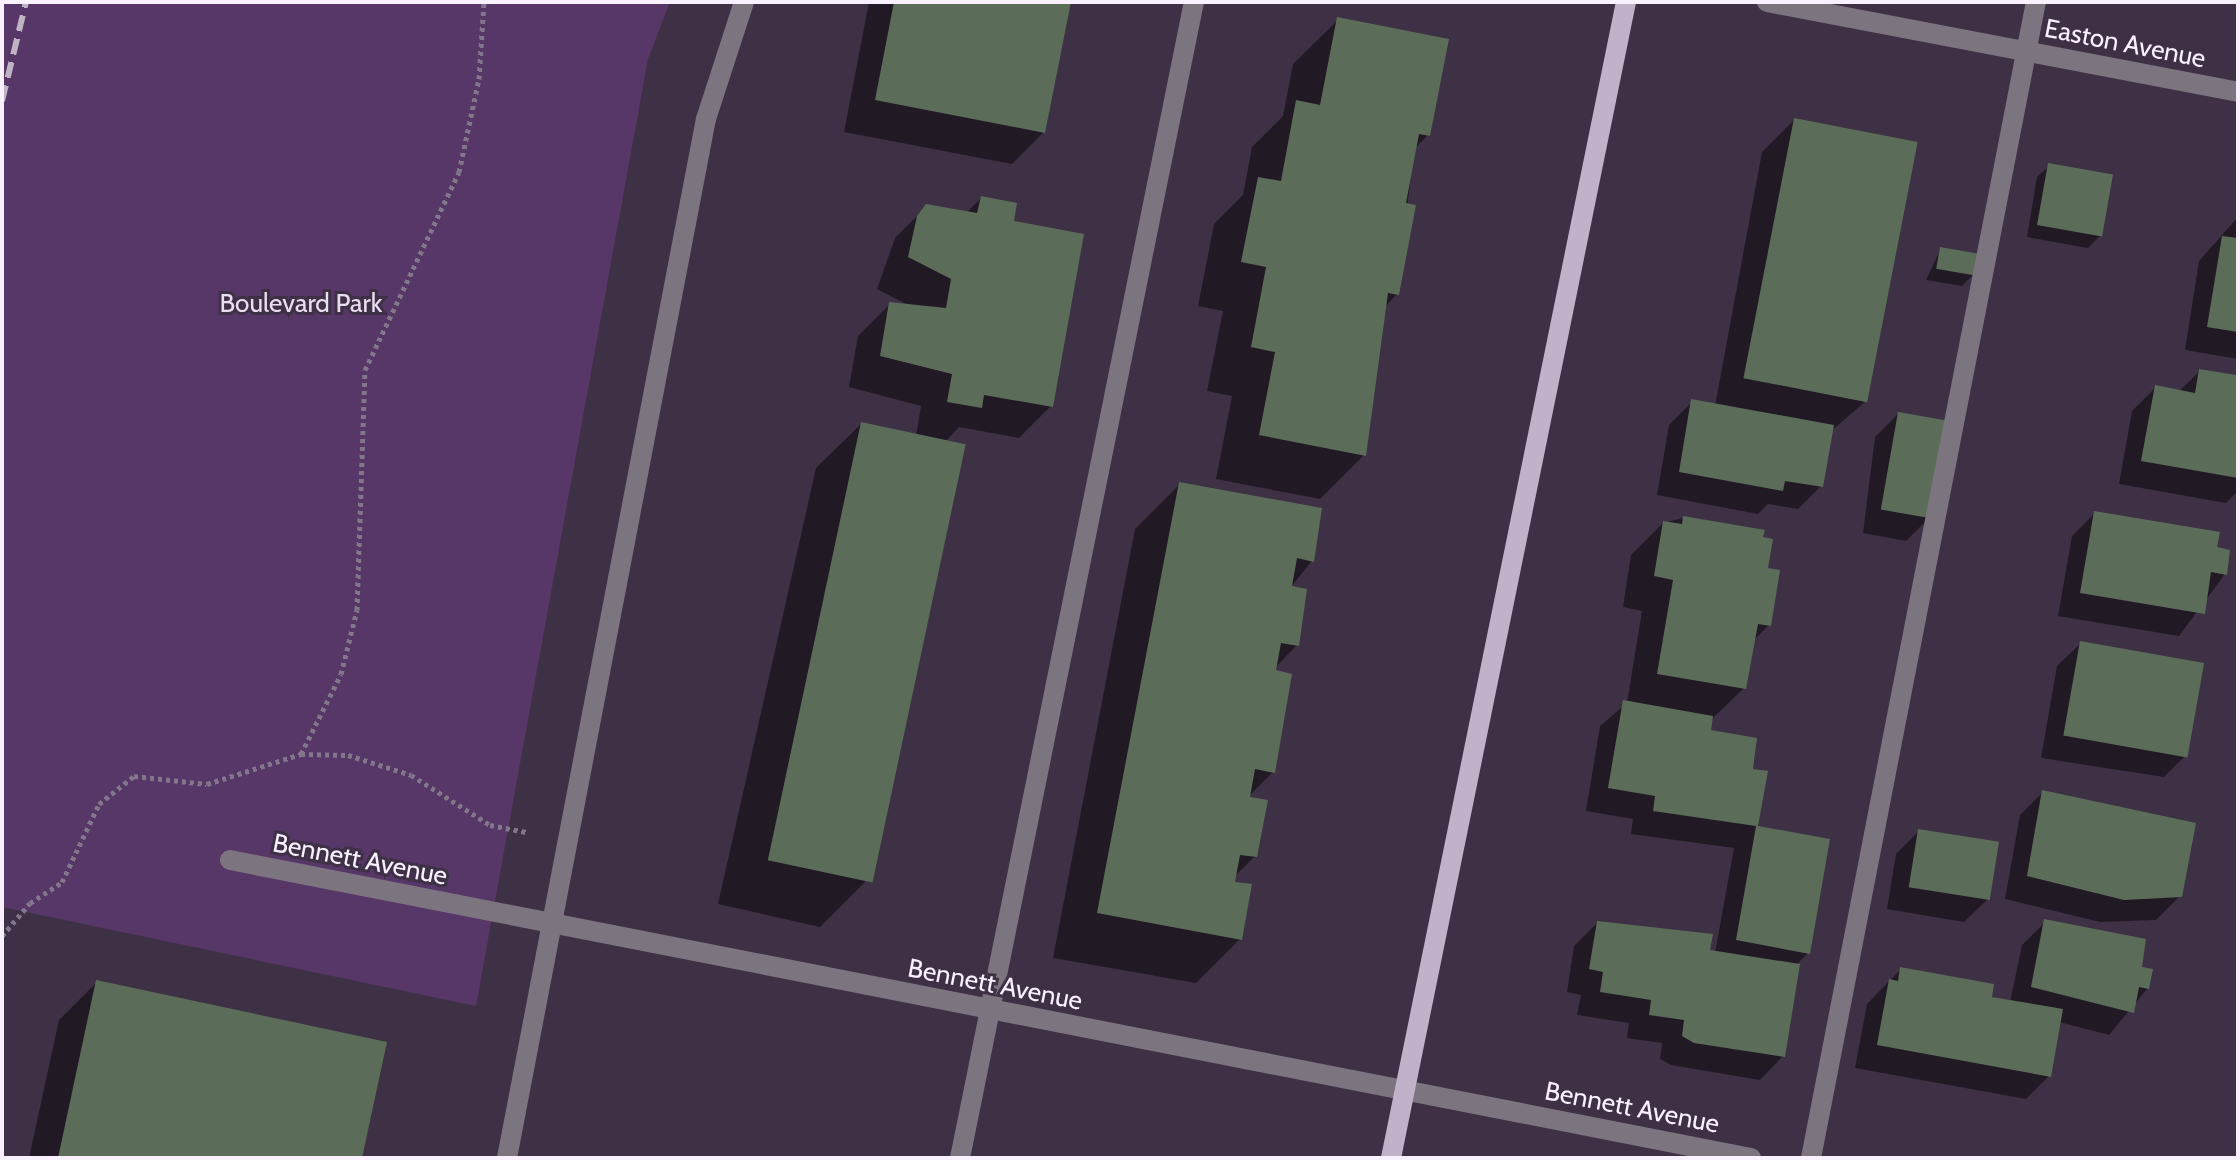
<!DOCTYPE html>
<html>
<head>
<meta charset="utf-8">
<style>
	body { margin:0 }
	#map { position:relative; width:2240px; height:1160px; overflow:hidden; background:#3e3146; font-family:Cabin,sans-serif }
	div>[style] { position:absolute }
	.green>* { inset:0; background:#573668 }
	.shadow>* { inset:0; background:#0007 }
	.building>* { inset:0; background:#5b6d58; transform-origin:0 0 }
	.path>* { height:5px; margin-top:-2.5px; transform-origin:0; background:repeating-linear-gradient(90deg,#82778a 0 4px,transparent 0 8px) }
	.minor>* { height:20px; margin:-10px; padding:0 10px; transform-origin:10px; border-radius:10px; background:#7c7580 }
	.major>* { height:20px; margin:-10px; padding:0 10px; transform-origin:10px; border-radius:10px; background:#c0b2c8 }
	.rail>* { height:6px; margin-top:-3px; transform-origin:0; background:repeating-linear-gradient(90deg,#beb4c4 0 16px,transparent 0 24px) }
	span { translate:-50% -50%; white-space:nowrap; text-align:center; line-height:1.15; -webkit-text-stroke:6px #3e3146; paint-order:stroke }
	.street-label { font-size:26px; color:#f9f1ff }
	.park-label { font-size:26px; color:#eaddf2 }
	.frame { position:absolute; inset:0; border:4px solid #f9f1ff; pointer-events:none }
</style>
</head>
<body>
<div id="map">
	<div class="green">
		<i style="clip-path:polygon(2px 2px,670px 2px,648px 59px,476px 1006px,2px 907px)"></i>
	</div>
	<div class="shadow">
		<i style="clip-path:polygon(869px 2px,1069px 2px,1044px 132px,1012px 164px,844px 132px)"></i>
		<i style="clip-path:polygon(1338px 20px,1428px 135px,1414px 149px,1397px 294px,1385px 307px,1364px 455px,1320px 499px,1216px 479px,1232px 396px,1207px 391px,1223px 311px,1198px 306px,1214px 224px,1243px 195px,1252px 147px,1283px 116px,1293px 64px)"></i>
		<i style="clip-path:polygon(1794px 120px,1866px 401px,1830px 432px,1821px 486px,1798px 509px,1768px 504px,1758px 514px,1657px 495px,1669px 425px,1692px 402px,1715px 406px,1762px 152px)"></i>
		<i style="clip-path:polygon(2049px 166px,2100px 236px,2088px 248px,2027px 237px,2037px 177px)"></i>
		<i style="clip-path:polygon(981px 198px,1011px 223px,1051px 406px,1019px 438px,959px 427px,945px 442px,865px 882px,820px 927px,718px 904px,816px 468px,861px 424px,916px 436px,921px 406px,849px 387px,858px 336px,890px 304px,910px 306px,877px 289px,895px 238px,927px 206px,966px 213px)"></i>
		<i style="clip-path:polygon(2238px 217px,2238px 359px,2185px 350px,2199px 261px)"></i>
		<i style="clip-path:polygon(1940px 250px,1974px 274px,1962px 286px,1926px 280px)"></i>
		<i style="clip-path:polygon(2200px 371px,2238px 404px,2238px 491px,2226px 503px,2119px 484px,2132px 411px,2155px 388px,2178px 392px)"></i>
		<i style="clip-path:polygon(1898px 414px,1929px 518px,1906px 541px,1863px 533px,1875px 437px)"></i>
		<i style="clip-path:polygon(1180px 484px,1312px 561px,1290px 588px,1297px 645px,1274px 669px,1273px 772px,1246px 799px,1255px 856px,1234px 877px,1240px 939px,1196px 983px,1053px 958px,1135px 529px)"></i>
		<i style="clip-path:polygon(2095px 513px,2215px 548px,2225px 574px,2179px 636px,2058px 616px,2072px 536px)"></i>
		<i style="clip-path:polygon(1683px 518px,1761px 539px,1766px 570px,1769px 625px,1752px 642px,1744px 688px,1711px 720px,1709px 731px,1751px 770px,1766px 772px,1756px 828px,1808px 953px,1796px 965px,1783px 1056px,1760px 1080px,1671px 1065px,1660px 1059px,1662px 1043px,1627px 1038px,1629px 1023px,1577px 1015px,1581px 995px,1567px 992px,1574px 946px,1597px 923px,1715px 953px,1734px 848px,1631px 834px,1633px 819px,1586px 811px,1600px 726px,1627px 703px,1642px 611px,1623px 607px,1631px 555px,1663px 523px)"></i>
		<i style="clip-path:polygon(2081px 643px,2187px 754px,2164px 777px,2041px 758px,2057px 666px)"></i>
		<i style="clip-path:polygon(2043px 792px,2180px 896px,2156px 920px,2100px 922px,2005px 899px,2020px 815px)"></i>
		<i style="clip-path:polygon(1919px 831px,1988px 899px,1964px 922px,1887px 909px,1896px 854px)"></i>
		<i style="clip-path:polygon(2045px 922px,2139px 969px,2148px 988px,2109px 1035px,2059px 1022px,2049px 1076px,2026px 1099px,1855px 1068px,1867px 1004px,1901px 969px,2010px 1002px,2022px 945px)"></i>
		<i style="clip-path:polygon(97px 982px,360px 1158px,29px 1158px,59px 1020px)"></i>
	</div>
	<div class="building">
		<i style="clip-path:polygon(894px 2px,1071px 2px,1045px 133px,875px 100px)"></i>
		<i style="clip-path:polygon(1337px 17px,1449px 39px,1430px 136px,1419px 134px,1406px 203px,1416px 205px,1399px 295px,1388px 293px,1366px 456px,1259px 435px,1275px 352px,1251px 347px,1266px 267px,1241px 262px,1258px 177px,1281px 181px,1296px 100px,1320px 105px)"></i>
		<i style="left:1794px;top:118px;width:126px;height:265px;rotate:11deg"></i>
		<i style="left:2048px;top:163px;width:66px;height:63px;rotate:10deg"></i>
		<i style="clip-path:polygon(981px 196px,1017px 203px,1014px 221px,1084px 234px,1053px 407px,984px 395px,982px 408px,947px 402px,952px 374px,880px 356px,889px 302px,946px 308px,951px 279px,908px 257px,917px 216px,926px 204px,977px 213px)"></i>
		<i style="clip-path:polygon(2222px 236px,2238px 238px,2238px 332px,2207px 327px)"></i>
		<i style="left:1940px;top:247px;width:41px;height:22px;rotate:10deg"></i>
		<i style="clip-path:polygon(2199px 369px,2236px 375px,2238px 478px,2141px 461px,2155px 385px,2195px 393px)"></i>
		<i style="clip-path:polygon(1691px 399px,1834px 425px,1823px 487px,1785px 481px,1783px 491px,1679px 472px)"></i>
		<i style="left:1898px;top:412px;width:52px;height:99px;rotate:10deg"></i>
		<i style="left:861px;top:422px;width:107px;height:448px;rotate:12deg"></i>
		<i style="clip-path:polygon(1179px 482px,1322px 508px,1314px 562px,1297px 558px,1292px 586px,1307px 589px,1299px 646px,1281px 643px,1276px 670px,1292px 674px,1275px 773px,1255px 769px,1250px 797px,1268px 800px,1257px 857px,1240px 855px,1235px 882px,1252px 884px,1242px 940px,1097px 913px)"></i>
		<i style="clip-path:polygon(2094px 511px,2220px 532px,2217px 547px,2230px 550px,2227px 575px,2211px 572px,2205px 614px,2080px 593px)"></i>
		<i style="clip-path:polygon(1683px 516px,1765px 530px,1763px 537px,1773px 539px,1768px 568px,1780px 570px,1771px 626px,1758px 624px,1746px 689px,1657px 674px,1673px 580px,1654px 576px,1663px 521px,1682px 524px)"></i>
		<i style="left:2080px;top:641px;width:126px;height:96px;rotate:10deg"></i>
		<i style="clip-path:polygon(1623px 700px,1713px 716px,1711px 730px,1757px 738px,1753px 769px,1768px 771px,1758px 826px,1830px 839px,1810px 954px,1736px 940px,1756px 826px,1653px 811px,1655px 796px,1608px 788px)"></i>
		<i style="clip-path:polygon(2042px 790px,2196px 823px,2182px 897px,2124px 900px,2027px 876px)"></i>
		<i style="left:1918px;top:829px;width:82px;height:59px;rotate:9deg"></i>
		<i style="clip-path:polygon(2044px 919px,2146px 939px,2142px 967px,2153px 969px,2149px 989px,2139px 987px,2134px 1013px,2031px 987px)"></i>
		<i style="clip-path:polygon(1597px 921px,1713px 934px,1710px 950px,1800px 964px,1785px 1057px,1694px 1043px,1682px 1036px,1684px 1020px,1649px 1015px,1651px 1000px,1600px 992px,1603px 972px,1589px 969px)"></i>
		<i style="clip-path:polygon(1900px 967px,1994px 984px,1992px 997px,2063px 1009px,2051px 1077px,1877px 1045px,1889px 979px,1898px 981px)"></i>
		<i style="clip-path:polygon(96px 980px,387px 1042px,362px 1158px,58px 1158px)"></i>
	</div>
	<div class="path">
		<i style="left:301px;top:754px;width:89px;rotate:-63.4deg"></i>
		<i style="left:341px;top:674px;width:66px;rotate:-76deg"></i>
		<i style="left:357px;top:610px;width:240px;rotate:-88.1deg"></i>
		<i style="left:365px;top:370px;width:219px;rotate:-64.6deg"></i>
		<i style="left:459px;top:172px;width:95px;rotate:-77.9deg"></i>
		<i style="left:479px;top:79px;width:77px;rotate:-86.3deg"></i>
		<i style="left:2px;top:936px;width:43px;rotate:-49.7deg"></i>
		<i style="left:30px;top:903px;width:38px;rotate:-33deg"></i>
		<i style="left:62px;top:882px;width:86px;rotate:-64.6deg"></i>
		<i style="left:99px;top:804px;width:45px;rotate:-38.7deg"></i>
		<i style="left:134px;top:776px;width:73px;rotate:6.3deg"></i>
		<i style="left:207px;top:784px;width:99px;rotate:-17.7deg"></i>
		<i style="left:301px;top:754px;width:47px;rotate:1.2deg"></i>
		<i style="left:348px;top:755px;width:66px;rotate:17.6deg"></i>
		<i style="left:411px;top:775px;width:93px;rotate:32.3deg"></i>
		<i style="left:490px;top:825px;width:37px;rotate:11deg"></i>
	</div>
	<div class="minor">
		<i style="left:1767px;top:2px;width:480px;rotate:10.8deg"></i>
		<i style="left:230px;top:860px;width:1550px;rotate:11.09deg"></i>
		<i style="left:507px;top:1158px;width:1058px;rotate:-79.16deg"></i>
		<i style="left:706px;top:119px;width:123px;rotate:-72deg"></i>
		<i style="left:960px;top:1158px;width:1179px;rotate:-78.56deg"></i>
		<i style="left:1811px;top:1158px;width:1178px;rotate:-78.99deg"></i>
	</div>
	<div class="major">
		<i style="left:1391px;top:1158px;width:1180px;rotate:-78.51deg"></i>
	</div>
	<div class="rail">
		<i style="left:2px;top:101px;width:102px;rotate:-76.4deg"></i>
	</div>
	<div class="street-label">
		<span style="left:2125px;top:44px;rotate:11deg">Easton Avenue</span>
		<span style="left:360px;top:860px;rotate:11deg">Bennett Avenue</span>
		<span style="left:995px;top:985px;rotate:11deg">Bennett Avenue</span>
		<span style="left:1632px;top:1108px;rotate:11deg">Bennett Avenue</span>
	</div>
	<div class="park-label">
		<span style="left:301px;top:304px">Boulevard Park</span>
	</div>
	<div class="frame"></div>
</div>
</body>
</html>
